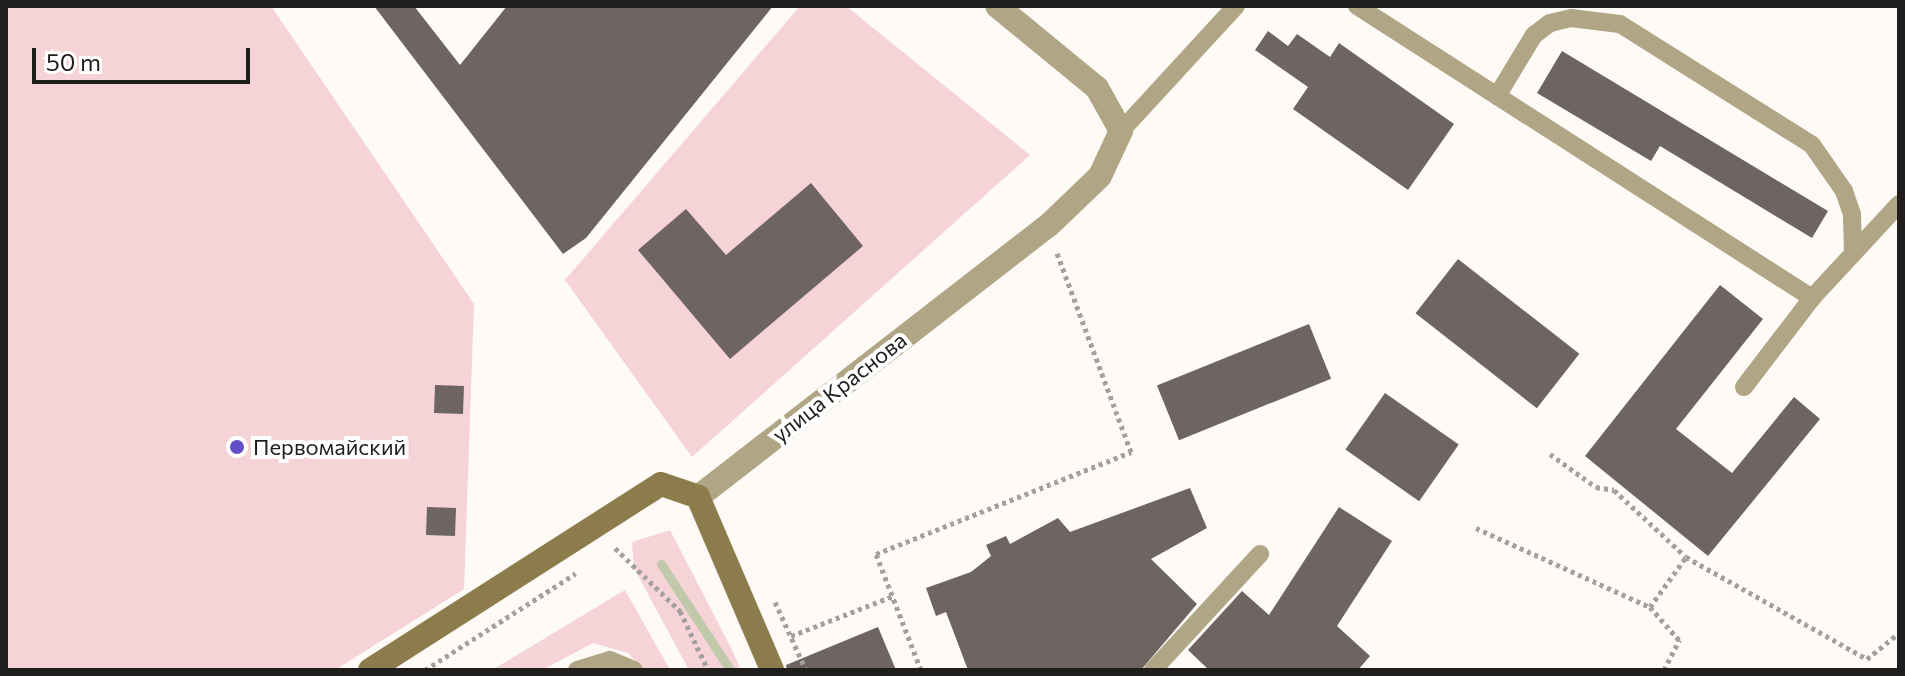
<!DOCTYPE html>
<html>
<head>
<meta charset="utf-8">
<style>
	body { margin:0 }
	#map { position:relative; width:1905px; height:676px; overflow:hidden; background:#fefaf6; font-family:Commissioner,sans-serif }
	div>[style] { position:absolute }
	.green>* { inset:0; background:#f5d3d7 }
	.stream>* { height:9px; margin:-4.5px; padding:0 4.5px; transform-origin:4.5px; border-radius:4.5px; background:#c1c9ab }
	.building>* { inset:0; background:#6e6563; transform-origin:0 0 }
	.path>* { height:5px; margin-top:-2.5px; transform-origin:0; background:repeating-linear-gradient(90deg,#a3a09d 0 4px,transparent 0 8px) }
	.lane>* { height:18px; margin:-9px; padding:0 9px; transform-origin:9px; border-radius:9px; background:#b0a585 }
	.street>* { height:24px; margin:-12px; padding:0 12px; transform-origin:12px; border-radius:12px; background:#b0a585 }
	.secondary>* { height:24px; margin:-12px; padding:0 12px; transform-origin:12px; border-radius:12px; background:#8c7c4b }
	.dots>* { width:22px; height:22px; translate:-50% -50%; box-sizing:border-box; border:4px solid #fff; border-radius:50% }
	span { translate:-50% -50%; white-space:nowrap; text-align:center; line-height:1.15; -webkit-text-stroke:8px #fff; paint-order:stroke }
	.street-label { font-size:22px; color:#201e1c }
	.poi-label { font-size:22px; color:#201e1c }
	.left { translate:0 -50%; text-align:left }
	.frame { position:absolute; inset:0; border:8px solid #201e1c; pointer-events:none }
	.scale { position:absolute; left:32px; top:48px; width:218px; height:36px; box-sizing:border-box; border:4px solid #201e1c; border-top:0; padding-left:10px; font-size:24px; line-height:28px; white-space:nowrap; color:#201e1c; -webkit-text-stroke:6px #fff; paint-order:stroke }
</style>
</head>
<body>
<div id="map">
	<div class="green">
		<i style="clip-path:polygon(6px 6px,271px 6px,474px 304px,464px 589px,335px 670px,6px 670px)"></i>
		<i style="clip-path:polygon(800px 6px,846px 6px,1030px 155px,692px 457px,565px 280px)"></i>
		<i style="clip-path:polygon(670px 530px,730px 646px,741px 670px,689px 670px,634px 568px,632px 542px)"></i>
		<i style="clip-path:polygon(625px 590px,670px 670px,644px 670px,628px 653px,593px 643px,542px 670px,492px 670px)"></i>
	</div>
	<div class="stream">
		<i style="left:661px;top:564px;width:126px;rotate:56.9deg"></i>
	</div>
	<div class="building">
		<i style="clip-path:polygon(374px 6px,414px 6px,460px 65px,507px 6px,773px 6px,586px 238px,563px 254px)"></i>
		<i style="clip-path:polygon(1268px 31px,1288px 46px,1297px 34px,1330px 57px,1339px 43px,1454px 124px,1408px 190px,1293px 109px,1308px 87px,1255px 50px)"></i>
		<i style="clip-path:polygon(1562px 51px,1828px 211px,1812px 238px,1660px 146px,1651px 161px,1537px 93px)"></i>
		<i style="clip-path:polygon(811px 183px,863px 246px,730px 359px,638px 250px,686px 209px,726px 255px)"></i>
		<i style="left:1458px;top:259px;width:154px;height:69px;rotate:38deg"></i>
		<i style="clip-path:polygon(1720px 285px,1763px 319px,1676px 429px,1732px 473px,1794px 397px,1820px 419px,1708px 556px,1585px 456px)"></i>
		<i style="left:1309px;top:324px;width:59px;height:164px;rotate:68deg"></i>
		<i style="left:435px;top:385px;width:29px;height:28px;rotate:2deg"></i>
		<i style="left:1385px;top:393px;width:90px;height:69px;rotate:35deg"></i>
		<i style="clip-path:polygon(1190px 488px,1207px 528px,1151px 559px,1197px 604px,1141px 670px,968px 670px,946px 612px,936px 616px,926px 588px,971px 572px,991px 556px,986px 545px,1006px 536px,1010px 544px,1058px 518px,1070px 532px)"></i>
		<i style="left:427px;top:507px;width:29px;height:28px;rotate:2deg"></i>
		<i style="clip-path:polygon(1339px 507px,1392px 541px,1337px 626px,1370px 656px,1358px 670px,1209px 670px,1188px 650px,1242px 591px,1269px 615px)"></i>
		<i style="clip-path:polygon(878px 627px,896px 670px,787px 670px,786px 665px)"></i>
	</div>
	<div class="path">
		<i style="left:1550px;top:454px;width:57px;rotate:35.7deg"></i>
		<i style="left:1596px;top:487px;width:18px;rotate:9deg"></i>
		<i style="left:1614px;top:490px;width:98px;rotate:42.9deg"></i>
		<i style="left:1476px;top:528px;width:191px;rotate:24.4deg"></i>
		<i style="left:615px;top:548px;width:91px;rotate:44.1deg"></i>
		<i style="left:680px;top:611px;width:65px;rotate:64.6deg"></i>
		<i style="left:775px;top:602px;width:75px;rotate:65.5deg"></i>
		<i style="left:791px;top:636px;width:110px;rotate:-21.4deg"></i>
		<i style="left:425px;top:670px;width:179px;rotate:-32.7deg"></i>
		<i style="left:921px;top:670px;width:124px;rotate:-111.2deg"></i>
		<i style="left:876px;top:554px;width:275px;rotate:-21.8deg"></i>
		<i style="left:1131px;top:452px;width:215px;rotate:-110.4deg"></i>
		<i style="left:1664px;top:670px;width:34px;rotate:-63deg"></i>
		<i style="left:1679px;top:640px;width:44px;rotate:-131.3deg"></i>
		<i style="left:1650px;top:607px;width:62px;rotate:-54.2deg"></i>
		<i style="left:1686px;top:557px;width:208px;rotate:29.4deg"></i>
		<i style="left:1867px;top:659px;width:41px;rotate:-39.1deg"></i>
	</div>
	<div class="lane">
		<i style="left:1357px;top:6px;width:541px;rotate:32.69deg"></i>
		<i style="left:1497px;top:96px;width:71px;rotate:-58.8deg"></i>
		<i style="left:1534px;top:35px;width:20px;rotate:-37deg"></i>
		<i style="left:1550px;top:23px;width:22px;rotate:-13deg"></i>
		<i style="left:1571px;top:18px;width:49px;rotate:7deg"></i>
		<i style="left:1620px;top:24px;width:227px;rotate:32.2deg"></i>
		<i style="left:1812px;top:145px;width:56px;rotate:55.2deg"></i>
		<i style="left:1844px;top:191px;width:24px;rotate:71deg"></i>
		<i style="left:1852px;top:214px;width:40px;rotate:88.6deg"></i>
		<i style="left:1121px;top:131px;width:170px;rotate:-47.4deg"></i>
		<i style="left:1744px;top:387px;width:112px;rotate:-52.6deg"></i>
		<i style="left:1812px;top:298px;width:128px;rotate:-47.2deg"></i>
		<i style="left:577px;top:670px;width:34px;rotate:-17deg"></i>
		<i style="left:610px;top:660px;width:26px;rotate:23deg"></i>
		<i style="left:1153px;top:670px;width:158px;rotate:-47.3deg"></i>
	</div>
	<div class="street">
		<i style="left:698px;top:497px;width:445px;rotate:-37.8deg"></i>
		<i style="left:1050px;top:224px;width:69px;rotate:-43.8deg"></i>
		<i style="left:1100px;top:176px;width:50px;rotate:-65deg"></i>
		<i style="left:1121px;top:131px;width:49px;rotate:-119.2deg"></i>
		<i style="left:1097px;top:88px;width:129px;rotate:-140.6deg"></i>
	</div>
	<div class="secondary">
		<i style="left:370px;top:670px;width:345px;rotate:-32.6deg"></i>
		<i style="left:661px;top:484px;width:39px;rotate:19deg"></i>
		<i style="left:698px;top:497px;width:188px;rotate:66.8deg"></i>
	</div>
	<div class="dots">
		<i style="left:237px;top:447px;background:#624fc8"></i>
	</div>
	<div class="street-label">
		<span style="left:839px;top:387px;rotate:-38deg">улица Краснова</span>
	</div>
	<div class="poi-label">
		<span class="left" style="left:253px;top:447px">Первомайский</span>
	</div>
	<div class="frame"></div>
	<div class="scale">50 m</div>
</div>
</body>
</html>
